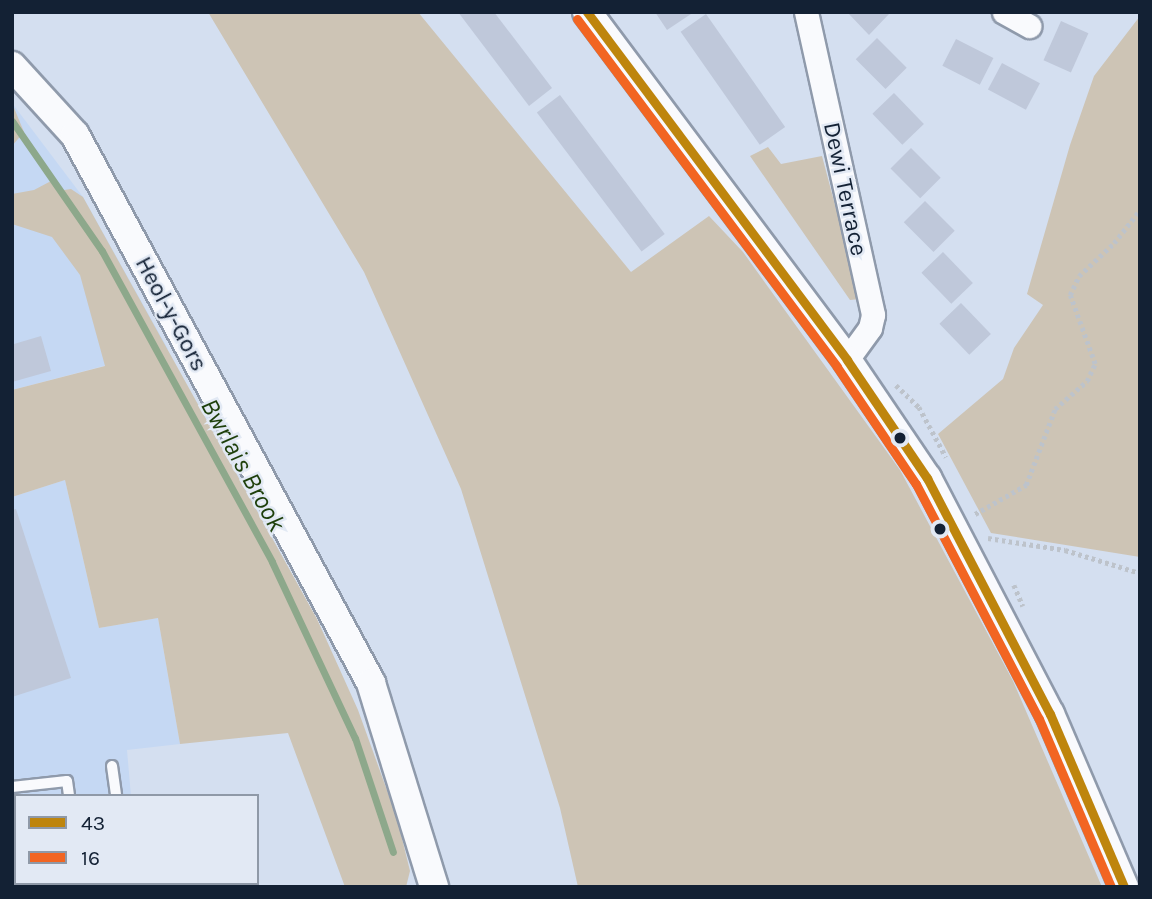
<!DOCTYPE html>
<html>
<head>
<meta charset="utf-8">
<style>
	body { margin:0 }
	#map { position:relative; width:1152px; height:899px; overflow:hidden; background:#d4dff0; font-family:Karla,sans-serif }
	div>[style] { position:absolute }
	.built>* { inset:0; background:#c5d8f3 }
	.green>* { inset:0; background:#cdc4b5 }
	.stream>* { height:7px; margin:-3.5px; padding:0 3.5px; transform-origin:3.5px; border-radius:3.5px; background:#8da88b }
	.building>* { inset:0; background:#bfc8da; transform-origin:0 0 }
	.path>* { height:4.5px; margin-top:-2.25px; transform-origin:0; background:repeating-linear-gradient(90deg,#bdc3cb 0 3.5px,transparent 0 7px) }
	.roads { filter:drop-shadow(2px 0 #8f9aab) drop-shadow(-2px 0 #8f9aab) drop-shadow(0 2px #8f9aab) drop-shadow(0 -2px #8f9aab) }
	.service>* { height:10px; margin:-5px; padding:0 5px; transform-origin:5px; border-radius:5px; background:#f9fafd }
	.minor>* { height:23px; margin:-11.5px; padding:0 11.5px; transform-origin:11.5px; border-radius:11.5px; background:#f9fafd }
	.tertiary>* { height:28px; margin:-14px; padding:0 14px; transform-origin:14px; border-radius:14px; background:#f9fafd }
	.bus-1>* { height:9px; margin:-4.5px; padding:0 4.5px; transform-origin:4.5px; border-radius:4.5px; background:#be850d }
	.bus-2>* { height:9px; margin:-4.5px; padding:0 4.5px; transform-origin:4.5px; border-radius:4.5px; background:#f26522 }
	.dots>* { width:19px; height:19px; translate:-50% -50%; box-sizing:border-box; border:4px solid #e2e9f4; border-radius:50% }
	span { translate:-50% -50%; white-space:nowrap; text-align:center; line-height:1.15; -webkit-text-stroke:5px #e2e9f4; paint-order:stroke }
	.street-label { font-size:24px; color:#132134 }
	.water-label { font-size:26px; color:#1d3f0a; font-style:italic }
	.frame { position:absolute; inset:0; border:14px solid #132134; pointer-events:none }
	.legend { position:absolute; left:14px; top:794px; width:245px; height:91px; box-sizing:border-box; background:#e2e9f4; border:2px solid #8f99a7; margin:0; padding:9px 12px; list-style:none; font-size:21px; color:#132134 }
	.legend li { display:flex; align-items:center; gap:14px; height:35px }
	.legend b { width:35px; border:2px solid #8f99a7 }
</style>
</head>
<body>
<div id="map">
	<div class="built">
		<i style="clip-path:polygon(12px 103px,83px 197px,168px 349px,12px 390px)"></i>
		<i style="clip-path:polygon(65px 480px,99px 628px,158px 618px,180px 744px,127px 750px,131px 796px,16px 796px,16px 883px,140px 887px,12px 887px,12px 497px)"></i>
	</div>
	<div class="green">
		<i style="clip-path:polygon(208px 12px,418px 12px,631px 272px,709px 216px,743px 252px,900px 470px,1013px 681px,1102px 887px,578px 887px,560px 808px,461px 489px,364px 272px)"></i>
		<i style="clip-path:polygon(1140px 16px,1140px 557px,991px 533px,938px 434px,1003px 379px,1014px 348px,1043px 305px,1027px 294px,1070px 145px,1094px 76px)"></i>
		<i style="clip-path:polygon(12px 103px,24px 132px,12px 146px)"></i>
		<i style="clip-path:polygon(768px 147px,781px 164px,822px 156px,860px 299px,850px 300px,750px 156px)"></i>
		<i style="clip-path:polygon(51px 181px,57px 191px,71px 189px,83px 197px,317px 619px,358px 710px,397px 818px,410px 871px,406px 887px,345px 887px,288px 733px,180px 744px,158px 618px,99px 628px,65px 480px,12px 497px,12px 390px,105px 366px,80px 275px,52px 237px,12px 224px,12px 194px,34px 190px)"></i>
	</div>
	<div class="stream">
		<i style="left:12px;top:121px;width:158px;rotate:55.3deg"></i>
		<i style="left:102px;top:251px;width:354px;rotate:61.3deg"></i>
		<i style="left:272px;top:562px;width:195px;rotate:64.8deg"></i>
		<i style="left:355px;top:738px;width:120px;rotate:71.6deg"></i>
	</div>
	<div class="building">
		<i style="clip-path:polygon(458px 12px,494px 12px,552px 88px,529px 106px)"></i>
		<i style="clip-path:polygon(655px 12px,694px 12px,667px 30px)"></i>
		<i style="clip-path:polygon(847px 12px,888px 12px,889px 14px,869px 35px)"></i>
		<i style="left:706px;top:14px;width:138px;height:31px;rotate:55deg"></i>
		<i style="left:1061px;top:21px;width:30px;height:43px;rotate:24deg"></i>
		<i style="left:877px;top:38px;width:42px;height:30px;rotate:45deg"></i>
		<i style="left:956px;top:39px;width:42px;height:30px;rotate:27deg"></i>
		<i style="left:1002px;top:63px;width:43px;height:30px;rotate:28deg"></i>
		<i style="left:894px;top:93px;width:43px;height:30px;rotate:46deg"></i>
		<i style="left:560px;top:95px;width:174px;height:29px;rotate:53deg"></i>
		<i style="left:911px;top:148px;width:42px;height:29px;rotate:45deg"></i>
		<i style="left:925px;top:201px;width:42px;height:30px;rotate:45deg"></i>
		<i style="left:943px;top:252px;width:43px;height:30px;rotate:46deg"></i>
		<i style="left:961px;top:303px;width:43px;height:30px;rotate:46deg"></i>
		<i style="clip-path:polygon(41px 336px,51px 371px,12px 382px,14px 344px)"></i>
		<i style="clip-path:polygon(16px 509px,71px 678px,12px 697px,12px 510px)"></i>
	</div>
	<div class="path">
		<i style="left:896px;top:385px;width:32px;rotate:44deg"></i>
		<i style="left:919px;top:407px;width:57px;rotate:61.6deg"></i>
		<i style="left:975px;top:514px;width:59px;rotate:-29.6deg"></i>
		<i style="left:1026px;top:485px;width:81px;rotate:-69.1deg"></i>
		<i style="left:1055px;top:409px;width:43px;rotate:-41.2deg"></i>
		<i style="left:1087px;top:381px;width:19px;rotate:-65deg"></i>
		<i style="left:1095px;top:364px;width:73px;rotate:-109.9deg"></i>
		<i style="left:1070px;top:295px;width:21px;rotate:-65deg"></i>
		<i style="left:1079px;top:276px;width:48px;rotate:-43.3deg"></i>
		<i style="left:1114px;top:243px;width:42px;rotate:-51.8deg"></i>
		<i style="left:988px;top:538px;width:78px;rotate:8.9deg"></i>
		<i style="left:1065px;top:550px;width:78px;rotate:17deg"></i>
		<i style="left:1014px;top:585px;width:23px;rotate:67deg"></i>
	</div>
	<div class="roads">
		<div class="service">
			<i style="left:112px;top:766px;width:30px;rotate:82deg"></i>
			<i style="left:12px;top:787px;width:55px;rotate:-6.2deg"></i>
			<i style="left:67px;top:781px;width:15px;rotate:82deg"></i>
			<i style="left:12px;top:839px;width:4px"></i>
			<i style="left:78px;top:883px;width:4px;rotate:90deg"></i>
			<i style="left:91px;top:887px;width:30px;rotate:-8deg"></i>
		</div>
		<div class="minor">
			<i style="left:806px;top:12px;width:310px;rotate:77.5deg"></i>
			<i style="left:873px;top:315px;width:13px;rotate:103deg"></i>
			<i style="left:870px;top:328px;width:39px;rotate:126deg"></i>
			<i style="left:1004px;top:12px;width:29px;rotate:29deg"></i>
		</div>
		<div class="tertiary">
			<i style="left:587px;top:12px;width:434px;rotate:53.2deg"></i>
			<i style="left:847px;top:360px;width:143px;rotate:55.9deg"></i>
			<i style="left:927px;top:478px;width:266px;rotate:62.5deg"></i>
			<i style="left:1050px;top:714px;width:188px;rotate:66.8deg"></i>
			<i style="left:12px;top:66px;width:93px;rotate:47.6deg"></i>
			<i style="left:75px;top:135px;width:623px;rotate:61.62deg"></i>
			<i style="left:371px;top:683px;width:214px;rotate:72.8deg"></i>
		</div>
	</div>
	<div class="bus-1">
		<i style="left:587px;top:12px;width:434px;rotate:53.2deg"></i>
		<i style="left:847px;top:360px;width:143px;rotate:55.9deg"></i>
		<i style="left:927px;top:478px;width:266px;rotate:62.5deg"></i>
		<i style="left:1050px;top:714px;width:188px;rotate:66.8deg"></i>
	</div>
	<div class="bus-2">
		<i style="left:577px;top:19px;width:434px;rotate:53.2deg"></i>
		<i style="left:837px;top:367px;width:141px;rotate:56deg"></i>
		<i style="left:916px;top:484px;width:265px;rotate:62.4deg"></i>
		<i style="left:1039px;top:719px;width:183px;rotate:66.8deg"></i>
	</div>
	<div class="dots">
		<i style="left:900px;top:438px;background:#132134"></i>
		<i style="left:940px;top:529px;background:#132134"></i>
	</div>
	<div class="street-label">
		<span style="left:845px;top:189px;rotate:78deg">Dewi Terrace</span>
		<span style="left:171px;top:314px;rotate:62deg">Heol-y-Gors</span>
	</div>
	<div class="water-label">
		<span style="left:243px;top:465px;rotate:61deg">Bwrlais Brook</span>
	</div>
	<div class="frame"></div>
	<ul class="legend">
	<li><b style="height:9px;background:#be850d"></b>43</li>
	<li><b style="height:9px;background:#f26522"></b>16</li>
	</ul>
</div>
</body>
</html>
